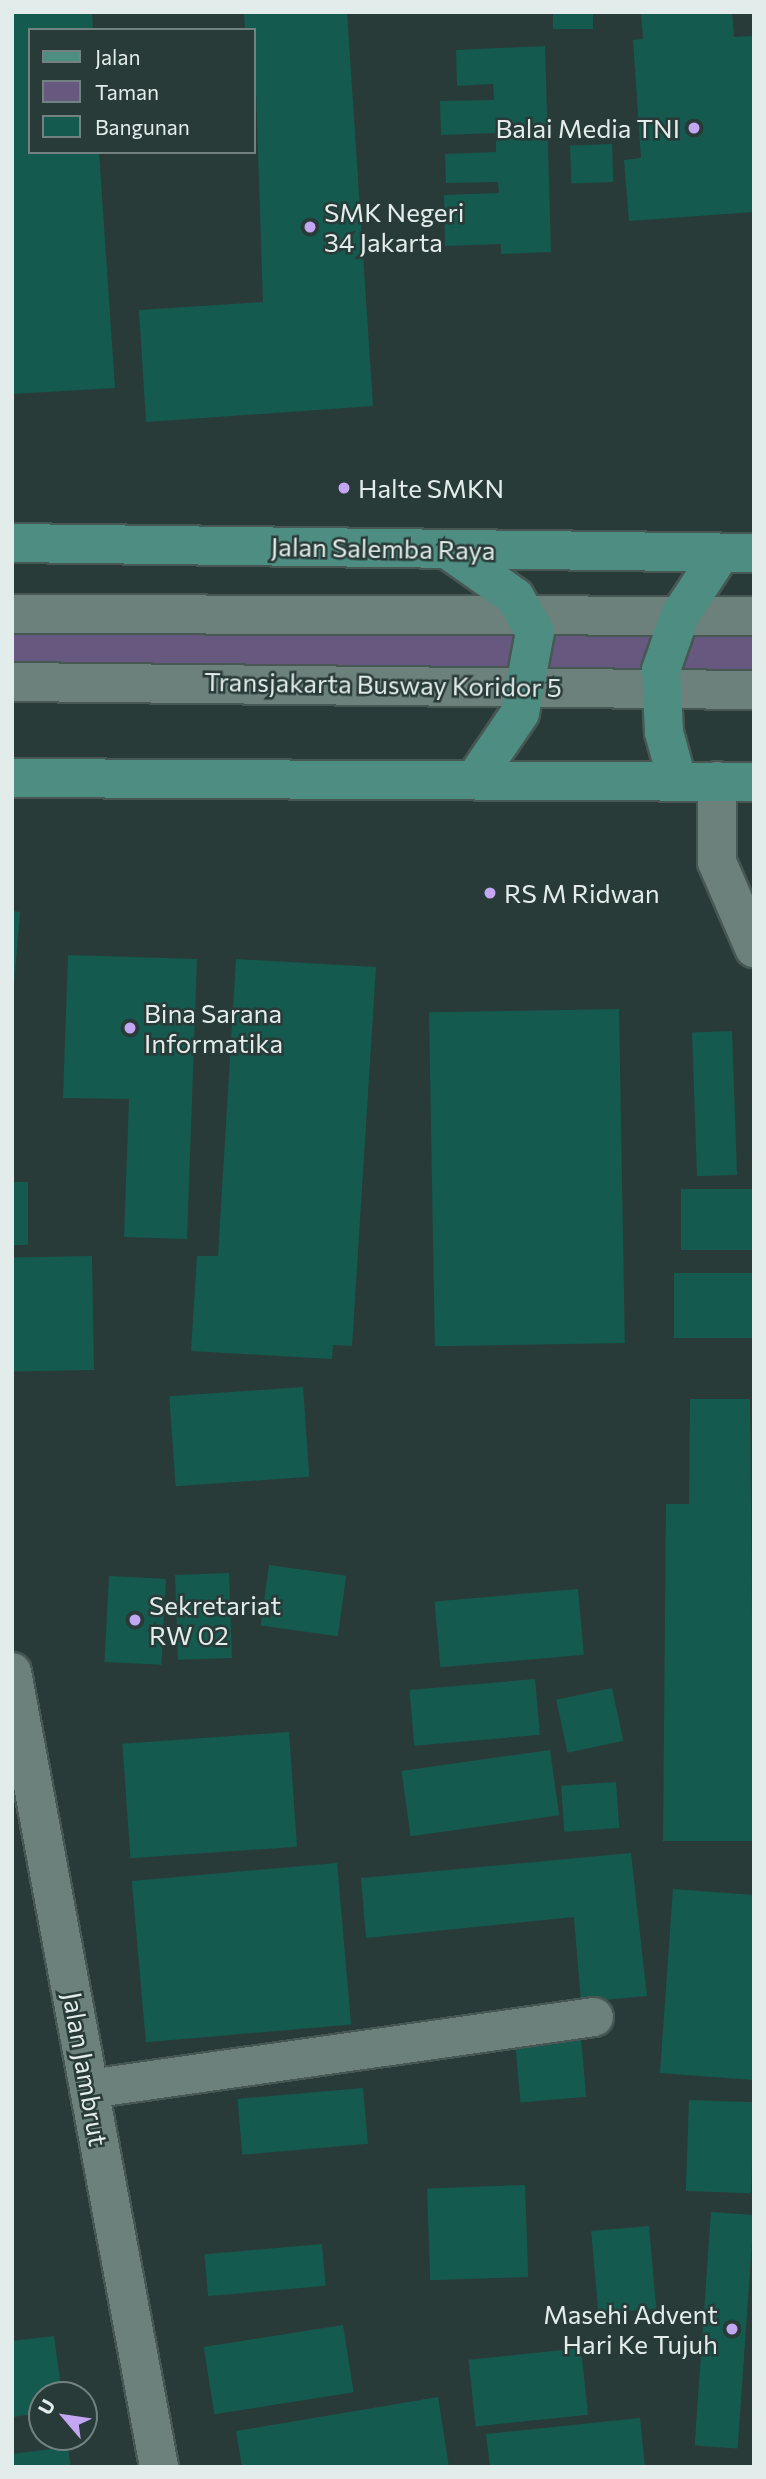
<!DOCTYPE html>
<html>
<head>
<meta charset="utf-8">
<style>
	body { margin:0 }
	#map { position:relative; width:766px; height:2479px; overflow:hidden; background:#293b38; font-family:Commissioner,sans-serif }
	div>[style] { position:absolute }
	.green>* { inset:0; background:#66587f; transform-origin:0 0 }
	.building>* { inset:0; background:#155a4f; transform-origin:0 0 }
	.roads { filter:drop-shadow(2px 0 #475754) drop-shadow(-2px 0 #475754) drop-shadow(0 2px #475754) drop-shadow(0 -2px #475754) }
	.minor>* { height:38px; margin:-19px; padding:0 19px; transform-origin:19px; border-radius:19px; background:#6c807c }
	.major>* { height:38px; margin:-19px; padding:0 19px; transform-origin:19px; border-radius:19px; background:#4e8d82 }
	.dots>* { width:19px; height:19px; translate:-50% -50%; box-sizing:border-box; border:4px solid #293b38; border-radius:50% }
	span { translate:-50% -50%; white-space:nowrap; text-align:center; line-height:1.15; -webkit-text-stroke:5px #293b38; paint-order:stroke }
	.poi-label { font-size:26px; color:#e2edeb }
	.right { translate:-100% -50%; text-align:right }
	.left { translate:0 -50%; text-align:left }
	.street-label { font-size:26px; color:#e2edeb }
	.frame { position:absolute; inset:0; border:14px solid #e2edeb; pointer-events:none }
	.legend { position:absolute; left:28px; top:28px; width:228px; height:126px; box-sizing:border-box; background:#293b38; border:2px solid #738280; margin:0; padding:9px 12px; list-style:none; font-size:21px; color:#e2edeb }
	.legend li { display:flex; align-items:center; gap:14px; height:35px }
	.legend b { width:35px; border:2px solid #738280 }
	.north { position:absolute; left:28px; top:2381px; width:70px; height:70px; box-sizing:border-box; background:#293b38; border:2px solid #738280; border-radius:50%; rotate:299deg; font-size:19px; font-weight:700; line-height:28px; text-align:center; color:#e2edeb }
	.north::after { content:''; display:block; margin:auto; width:24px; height:32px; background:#c3a7f2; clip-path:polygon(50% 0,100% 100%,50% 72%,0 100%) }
</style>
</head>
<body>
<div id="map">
	<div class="green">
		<i style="left:12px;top:614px;width:742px;height:68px"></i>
	</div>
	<div class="building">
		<i style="clip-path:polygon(12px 12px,92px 12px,93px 30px,30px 30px,30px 152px,99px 152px,115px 388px,12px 394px)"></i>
		<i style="clip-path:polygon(244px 12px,347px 12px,373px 406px,146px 422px,139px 310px,263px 302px,254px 30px,245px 30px)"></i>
		<i style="left:553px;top:12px;width:40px;height:17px"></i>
		<i style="clip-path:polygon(641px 12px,732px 12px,734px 37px,754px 36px,754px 212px,629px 221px,624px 160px,641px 158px,633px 40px,643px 39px)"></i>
		<i style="clip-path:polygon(545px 46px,551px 252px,501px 254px,501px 244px,445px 246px,444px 195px,499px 193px,498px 182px,446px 183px,445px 154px,496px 152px,496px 133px,441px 135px,440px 101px,494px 100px,493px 84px,457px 86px,456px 50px)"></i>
		<i style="left:612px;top:144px;width:38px;height:42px;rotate:88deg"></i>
		<i style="clip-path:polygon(12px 911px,20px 912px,14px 984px,12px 984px)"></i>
		<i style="clip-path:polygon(68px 955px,197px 959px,187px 1239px,124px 1237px,129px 1099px,63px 1098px)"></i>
		<i style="clip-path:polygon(236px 959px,376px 967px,352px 1346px,333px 1345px,332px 1359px,191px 1351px,197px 1256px,218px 1256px)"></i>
		<i style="left:619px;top:1009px;width:334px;height:190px;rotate:89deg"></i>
		<i style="left:732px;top:1031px;width:144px;height:40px;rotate:88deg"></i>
		<i style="left:12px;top:1182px;width:16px;height:63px"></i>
		<i style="left:754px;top:1189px;width:61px;height:73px;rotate:90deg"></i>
		<i style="left:92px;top:1256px;width:114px;height:80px;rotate:89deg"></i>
		<i style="left:674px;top:1273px;width:80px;height:65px"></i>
		<i style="left:303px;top:1387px;width:90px;height:134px;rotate:86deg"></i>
		<i style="clip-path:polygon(690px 1399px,750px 1399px,754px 1841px,663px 1841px,666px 1504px,689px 1504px)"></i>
		<i style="left:269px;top:1565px;width:78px;height:61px;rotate:8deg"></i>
		<i style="left:229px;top:1573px;width:85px;height:54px;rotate:88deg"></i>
		<i style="left:109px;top:1576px;width:57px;height:86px;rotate:3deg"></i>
		<i style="left:578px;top:1589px;width:66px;height:144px;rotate:85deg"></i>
		<i style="left:535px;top:1679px;width:56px;height:126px;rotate:85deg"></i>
		<i style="left:612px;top:1688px;width:54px;height:57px;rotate:78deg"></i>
		<i style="left:289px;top:1732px;width:115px;height:167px;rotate:86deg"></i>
		<i style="left:550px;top:1750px;width:66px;height:150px;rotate:82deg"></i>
		<i style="left:616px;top:1782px;width:46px;height:55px;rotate:86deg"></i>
		<i style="clip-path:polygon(631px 1853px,647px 1996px,581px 2002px,574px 1917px,366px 1938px,361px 1878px)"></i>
		<i style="left:337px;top:1863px;width:162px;height:206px;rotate:85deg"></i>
		<i style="clip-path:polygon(673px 1889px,754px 1895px,754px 2080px,660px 2073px)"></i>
		<i style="left:580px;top:2026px;width:71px;height:66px;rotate:85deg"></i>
		<i style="left:363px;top:2088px;width:56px;height:126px;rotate:85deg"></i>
		<i style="left:689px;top:2100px;width:65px;height:91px;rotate:2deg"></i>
		<i style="left:525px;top:2185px;width:92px;height:98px;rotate:88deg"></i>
		<i style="left:711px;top:2212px;width:43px;height:234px;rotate:4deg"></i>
		<i style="left:649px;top:2226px;width:83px;height:58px;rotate:85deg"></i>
		<i style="left:322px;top:2244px;width:42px;height:118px;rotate:85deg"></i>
		<i style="left:343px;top:2325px;width:68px;height:141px;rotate:81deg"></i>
		<i style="clip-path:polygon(54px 2336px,62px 2395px,42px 2395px,42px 2413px,12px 2417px,12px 2341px)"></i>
		<i style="left:581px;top:2348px;width:67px;height:113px;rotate:84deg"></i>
		<i style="clip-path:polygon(438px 2397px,449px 2467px,242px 2467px,236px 2431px)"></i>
		<i style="clip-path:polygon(640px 2418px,645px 2467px,490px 2467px,486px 2434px)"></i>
		<i style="clip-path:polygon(68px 2447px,71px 2467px,12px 2467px,12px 2454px)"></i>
	</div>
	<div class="roads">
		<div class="minor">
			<i style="left:12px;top:614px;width:742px;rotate:0.15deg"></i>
			<i style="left:12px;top:682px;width:742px;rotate:0.62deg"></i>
			<i style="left:717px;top:781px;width:81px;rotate:90deg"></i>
			<i style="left:717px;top:862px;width:94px;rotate:66.7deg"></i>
			<i style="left:12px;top:1672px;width:808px;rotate:79.52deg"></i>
			<i style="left:89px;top:2089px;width:510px;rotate:-8.11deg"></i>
		</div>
		<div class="major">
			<i style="left:12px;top:543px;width:742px;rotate:0.77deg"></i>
			<i style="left:448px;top:550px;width:82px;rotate:35deg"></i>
			<i style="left:515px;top:597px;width:40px;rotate:60.3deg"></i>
			<i style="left:535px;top:632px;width:82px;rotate:100.5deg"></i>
			<i style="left:520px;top:713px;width:80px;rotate:124.3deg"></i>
			<i style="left:12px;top:778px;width:742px;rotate:0.31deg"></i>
			<i style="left:677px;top:780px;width:50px;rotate:-105.2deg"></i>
			<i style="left:664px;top:732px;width:62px;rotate:-92.8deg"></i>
			<i style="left:661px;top:670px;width:58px;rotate:-70.9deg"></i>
			<i style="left:680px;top:615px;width:74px;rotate:-56.5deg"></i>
		</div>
	</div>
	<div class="dots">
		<i style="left:694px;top:128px;background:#c3a7f2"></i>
		<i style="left:310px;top:227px;background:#c3a7f2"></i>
		<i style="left:344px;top:488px;background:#c3a7f2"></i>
		<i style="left:490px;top:893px;background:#c3a7f2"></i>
		<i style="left:130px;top:1028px;background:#c3a7f2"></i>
		<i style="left:135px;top:1620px;background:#c3a7f2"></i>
		<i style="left:732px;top:2329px;background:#c3a7f2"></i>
	</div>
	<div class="poi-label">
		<span class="right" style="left:680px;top:128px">Balai Media TNI</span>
		<span class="left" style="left:324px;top:227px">SMK Negeri<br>34 Jakarta</span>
		<span class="left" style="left:358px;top:488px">Halte SMKN</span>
		<span class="left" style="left:504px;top:893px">RS M Ridwan</span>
		<span class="left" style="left:144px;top:1028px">Bina Sarana<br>Informatika</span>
		<span class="left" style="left:149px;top:1620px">Sekretariat<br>RW 02</span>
		<span class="right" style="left:718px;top:2329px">Masehi Advent<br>Hari Ke Tujuh</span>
	</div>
	<div class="street-label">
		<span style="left:383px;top:548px;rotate:1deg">Jalan Salemba Raya</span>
		<span style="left:383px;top:684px;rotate:1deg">Transjakarta Busway Koridor 5</span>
		<span style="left:86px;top:2069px;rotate:80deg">Jalan Jambrut</span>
	</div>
	<div class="frame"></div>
	<ul class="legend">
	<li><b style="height:9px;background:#4e8d82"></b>Jalan</li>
	<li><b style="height:19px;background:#66587f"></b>Taman</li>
	<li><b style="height:19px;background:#155a4f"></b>Bangunan</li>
	</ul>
	<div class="north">U</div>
</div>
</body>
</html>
